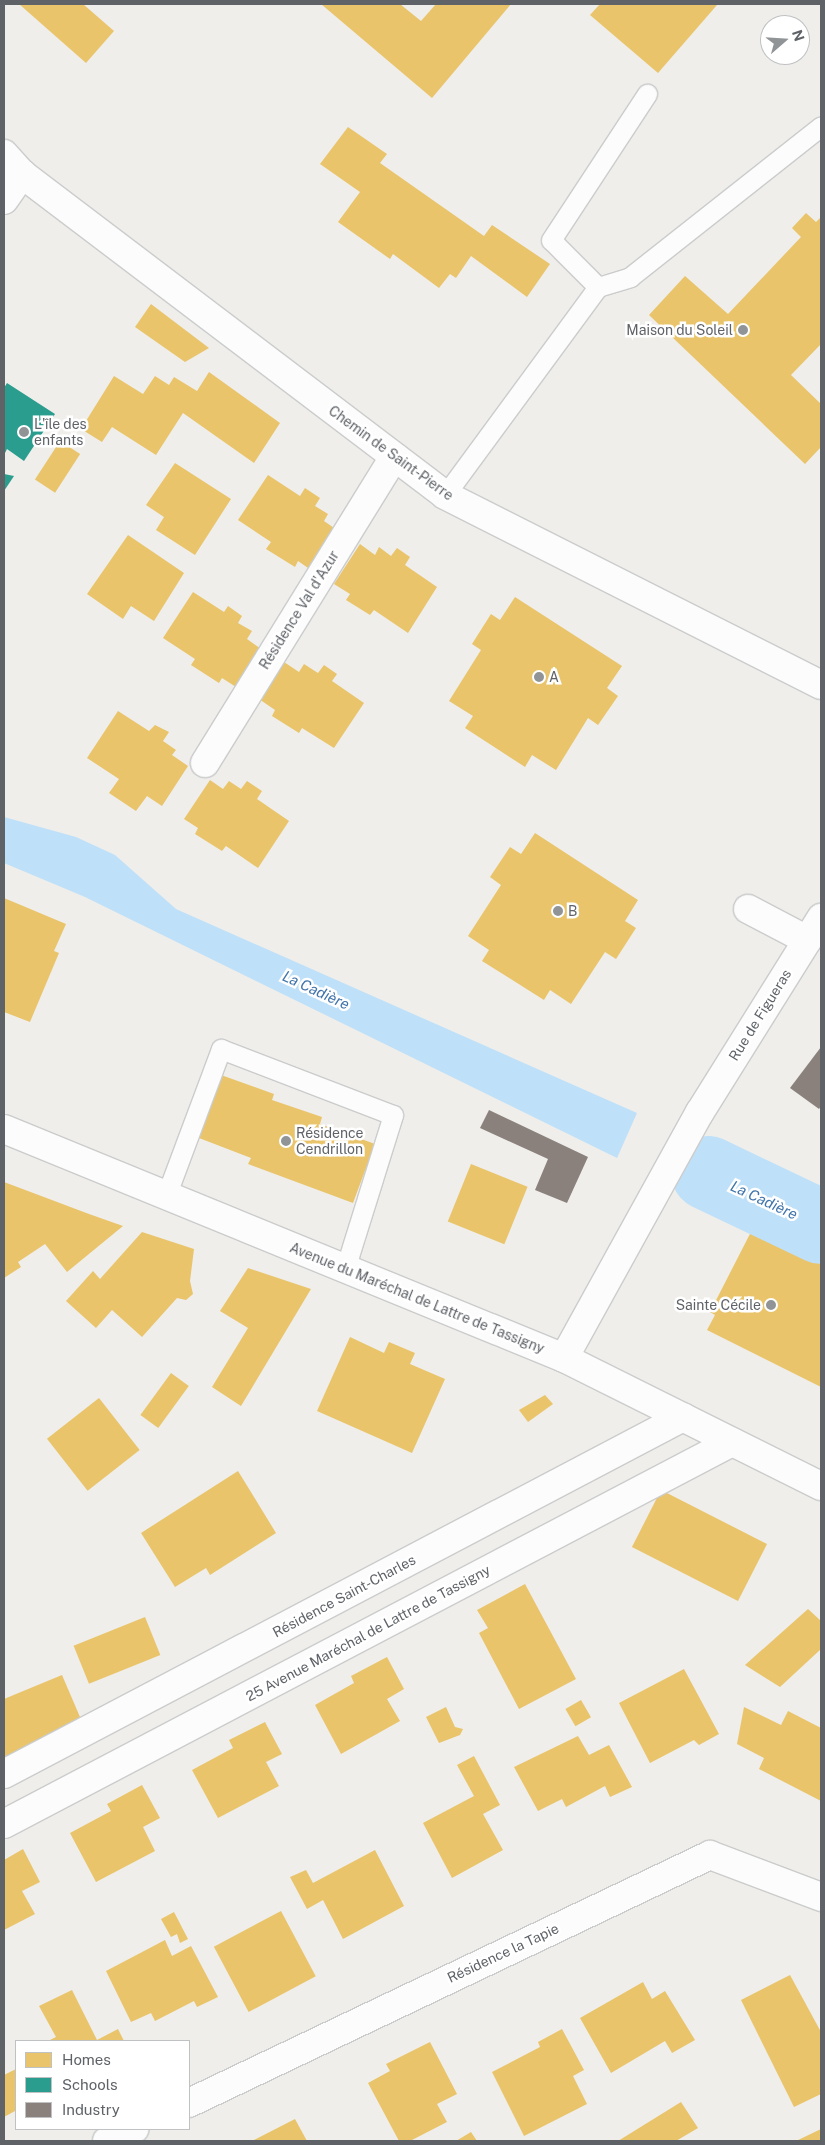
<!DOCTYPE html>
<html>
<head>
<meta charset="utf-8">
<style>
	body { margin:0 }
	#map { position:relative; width:825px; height:2145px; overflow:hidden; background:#efeeea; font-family:"Public Sans",sans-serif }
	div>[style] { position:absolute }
	.water>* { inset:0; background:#bfe0f9 }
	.homes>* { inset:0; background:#e9c46a; transform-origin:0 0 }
	.schools>* { inset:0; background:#2a9d8f }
	.industry>* { inset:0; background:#8a817c }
	.river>* { height:74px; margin:-37px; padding:0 37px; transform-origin:37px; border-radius:37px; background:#bfe0f9 }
	.roads { filter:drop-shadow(1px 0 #cbcccc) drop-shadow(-1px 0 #cbcccc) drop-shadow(0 1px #cbcccc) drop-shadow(0 -1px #cbcccc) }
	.service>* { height:19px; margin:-9.5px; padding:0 9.5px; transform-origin:9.5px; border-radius:9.5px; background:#fdfcfc }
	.minor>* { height:28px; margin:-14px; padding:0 14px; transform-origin:14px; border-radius:14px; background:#fdfcfc }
	.secondary>* { height:28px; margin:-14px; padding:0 14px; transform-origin:14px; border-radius:14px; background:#fdfcfc }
	.dots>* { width:14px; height:14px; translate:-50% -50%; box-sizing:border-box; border:2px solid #fff; border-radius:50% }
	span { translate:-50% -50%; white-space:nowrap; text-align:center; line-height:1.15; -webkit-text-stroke:5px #fff; paint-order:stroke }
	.poi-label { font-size:14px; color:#5f6368 }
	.right { translate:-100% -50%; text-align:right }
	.left { translate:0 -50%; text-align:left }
	.street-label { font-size:14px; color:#5f6368 }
	.water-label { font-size:15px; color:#4174aa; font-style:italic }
	.frame { position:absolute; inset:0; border:5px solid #5f6368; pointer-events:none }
	.legend { position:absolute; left:15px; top:2040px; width:175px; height:90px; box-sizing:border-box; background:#fff; border:1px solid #bfc1c3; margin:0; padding:6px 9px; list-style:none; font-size:15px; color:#5f6368 }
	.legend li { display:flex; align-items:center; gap:10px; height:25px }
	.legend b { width:25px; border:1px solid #bfc1c3 }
	.north { position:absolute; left:760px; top:15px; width:50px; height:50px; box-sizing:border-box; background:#fff; border:1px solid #bfc1c3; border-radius:50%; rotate:71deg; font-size:14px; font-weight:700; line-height:20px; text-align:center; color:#5f6368 }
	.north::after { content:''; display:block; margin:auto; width:18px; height:22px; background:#919496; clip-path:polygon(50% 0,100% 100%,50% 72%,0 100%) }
</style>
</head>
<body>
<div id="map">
	<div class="water">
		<i style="clip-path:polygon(4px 817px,76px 837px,115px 855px,176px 909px,637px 1113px,617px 1158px,85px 897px,4px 863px)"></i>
	</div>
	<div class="homes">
		<i style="clip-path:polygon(19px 4px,83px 4px,114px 31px,86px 63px)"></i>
		<i style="clip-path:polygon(321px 4px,400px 4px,421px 21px,436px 4px,511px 4px,432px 98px)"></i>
		<i style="clip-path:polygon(600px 4px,715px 4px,717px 5px,658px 73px,590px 15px)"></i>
		<i style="clip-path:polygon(348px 127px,387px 154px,380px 163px,484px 236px,492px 225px,550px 264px,527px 297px,471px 256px,456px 278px,450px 274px,439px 288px,393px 254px,390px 259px,338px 222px,360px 192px,320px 164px)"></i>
		<i style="clip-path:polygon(806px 213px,816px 222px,821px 217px,821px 344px,791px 375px,821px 404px,821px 447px,805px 464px,649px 315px,685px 276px,728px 314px,801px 237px,792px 228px)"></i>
		<i style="clip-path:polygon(151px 304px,209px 348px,185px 362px,135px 327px)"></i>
		<i style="clip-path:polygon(209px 372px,280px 423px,254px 463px,183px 413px,156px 455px,112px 427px,102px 442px,81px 429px,114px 376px,143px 394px,155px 376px,169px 385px,174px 377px,197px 391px)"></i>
		<i style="left:60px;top:441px;width:24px;height:46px;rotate:33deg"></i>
		<i style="clip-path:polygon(175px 463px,231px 499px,195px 555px,156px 530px,164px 517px,146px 505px)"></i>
		<i style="clip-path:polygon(268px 475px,300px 496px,305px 488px,320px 498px,315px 506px,328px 514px,324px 521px,337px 530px,311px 570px,298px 561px,295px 567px,266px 549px,271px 542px,238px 520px)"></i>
		<i style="clip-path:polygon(128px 535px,184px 573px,154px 621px,131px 606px,123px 619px,87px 594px)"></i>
		<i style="clip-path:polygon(360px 544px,375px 555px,379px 547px,391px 556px,397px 548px,410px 557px,405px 565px,437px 587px,408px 633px,374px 610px,370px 615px,346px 600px,350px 594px,334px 584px)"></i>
		<i style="clip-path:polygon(193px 592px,224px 612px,228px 606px,242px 616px,238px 623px,252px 631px,247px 639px,261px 649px,236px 687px,222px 678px,219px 683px,191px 665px,195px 659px,163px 638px)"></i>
		<i style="clip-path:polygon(515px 597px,622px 666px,607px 688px,618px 696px,598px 725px,588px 718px,556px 770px,532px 755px,525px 767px,465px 728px,473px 716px,449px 701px,481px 650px,472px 644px,491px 614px,500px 620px)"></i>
		<i style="clip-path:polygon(284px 662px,299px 672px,304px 664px,318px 673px,324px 665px,337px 674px,332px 681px,364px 703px,334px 748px,302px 728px,299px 733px,272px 716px,275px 710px,259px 699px)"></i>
		<i style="clip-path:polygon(118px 711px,149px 731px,155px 725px,169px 732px,163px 741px,176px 750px,172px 755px,188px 766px,162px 806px,147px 796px,136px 811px,109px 793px,119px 779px,87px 758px)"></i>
		<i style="clip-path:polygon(210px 780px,223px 789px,229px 781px,241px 789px,247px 781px,262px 791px,257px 799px,289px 821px,258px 868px,226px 846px,222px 851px,195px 834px,198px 828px,184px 819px)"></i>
		<i style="clip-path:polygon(535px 833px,638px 900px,625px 921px,636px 928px,616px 959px,605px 952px,571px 1004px,550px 990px,544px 1000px,482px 961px,489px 950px,468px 936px,501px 885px,490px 877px,510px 847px,521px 854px)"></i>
		<i style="clip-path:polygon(4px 898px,66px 924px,54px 951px,59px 953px,30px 1022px,4px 1012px)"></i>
		<i style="clip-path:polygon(221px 1075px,274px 1094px,272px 1100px,322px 1117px,320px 1124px,375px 1144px,353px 1203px,248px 1164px,251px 1158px,199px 1138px)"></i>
		<i style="left:471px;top:1164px;width:61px;height:62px;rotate:22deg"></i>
		<i style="clip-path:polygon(4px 1182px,89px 1214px,123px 1226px,67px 1272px,45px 1244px,18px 1262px,21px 1267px,4px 1278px)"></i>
		<i style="clip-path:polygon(753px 1228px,821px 1262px,821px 1387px,707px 1330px,715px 1315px,710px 1312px)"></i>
		<i style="clip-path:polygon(142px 1232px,194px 1249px,190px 1281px,193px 1294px,186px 1300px,177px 1298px,142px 1337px,112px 1310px,96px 1328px,66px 1301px,93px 1271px,100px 1279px)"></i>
		<i style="clip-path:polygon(248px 1268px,311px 1289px,241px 1406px,212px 1387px,248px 1328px,220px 1311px)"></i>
		<i style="clip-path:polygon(350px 1337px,384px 1353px,389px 1342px,415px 1353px,410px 1364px,445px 1379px,412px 1453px,317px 1411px)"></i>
		<i style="left:171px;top:1373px;width:22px;height:52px;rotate:36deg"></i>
		<i style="clip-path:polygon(545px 1395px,553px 1404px,528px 1422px,519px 1410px)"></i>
		<i style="left:99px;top:1398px;width:66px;height:66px;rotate:52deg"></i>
		<i style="clip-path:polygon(238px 1471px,276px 1533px,210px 1575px,206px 1568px,175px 1587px,141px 1533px)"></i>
		<i style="left:661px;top:1490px;width:119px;height:64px;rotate:27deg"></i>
		<i style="clip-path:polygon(525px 1584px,576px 1679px,519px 1709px,479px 1633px,488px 1628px,477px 1610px)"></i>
		<i style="clip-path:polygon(808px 1609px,821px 1621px,821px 1649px,780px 1687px,745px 1665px)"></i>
		<i style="left:145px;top:1617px;width:41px;height:77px;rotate:68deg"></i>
		<i style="clip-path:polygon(387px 1657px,404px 1689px,387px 1699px,400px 1721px,341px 1754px,315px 1705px,354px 1683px,351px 1676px)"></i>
		<i style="clip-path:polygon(684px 1669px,719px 1734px,699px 1745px,694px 1740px,650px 1763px,619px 1703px)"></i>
		<i style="clip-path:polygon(62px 1675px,83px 1724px,4px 1763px,4px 1699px)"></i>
		<i style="left:581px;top:1700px;width:20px;height:18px;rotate:60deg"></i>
		<i style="clip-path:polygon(446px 1707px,455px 1727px,463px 1729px,460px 1735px,439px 1743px,426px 1717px)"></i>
		<i style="clip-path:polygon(744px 1707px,781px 1725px,788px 1711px,821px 1728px,821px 1801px,759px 1769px,764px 1758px,737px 1744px)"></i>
		<i style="clip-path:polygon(265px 1722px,282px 1754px,266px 1762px,279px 1786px,218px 1818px,192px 1770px,233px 1748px,229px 1740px)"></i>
		<i style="clip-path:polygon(578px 1736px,589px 1755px,609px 1745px,632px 1787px,610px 1797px,605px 1786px,566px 1807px,562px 1799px,538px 1811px,514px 1767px)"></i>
		<i style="clip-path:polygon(474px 1756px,500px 1805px,483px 1814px,503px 1850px,452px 1878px,423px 1823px,474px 1796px,457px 1765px)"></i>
		<i style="clip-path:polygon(142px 1785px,160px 1818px,143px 1827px,155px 1851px,96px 1882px,70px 1833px,111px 1811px,107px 1804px)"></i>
		<i style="clip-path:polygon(23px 1849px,40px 1882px,22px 1891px,35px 1914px,4px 1930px,4px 1860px)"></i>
		<i style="clip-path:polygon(375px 1850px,404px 1906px,343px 1939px,323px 1900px,307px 1909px,290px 1877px,306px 1870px,313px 1883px)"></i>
		<i style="left:281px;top:1911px;width:74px;height:76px;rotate:62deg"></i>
		<i style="clip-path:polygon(174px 1912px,188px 1939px,180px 1943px,177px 1934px,171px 1937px,161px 1919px)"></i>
		<i style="clip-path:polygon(165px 1940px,172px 1956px,191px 1946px,218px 1997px,197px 2007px,194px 2001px,155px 2021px,151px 2013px,131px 2022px,106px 1971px)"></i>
		<i style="clip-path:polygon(790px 1975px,821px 2032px,821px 2094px,794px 2107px,741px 2000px)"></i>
		<i style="clip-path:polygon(643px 1982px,652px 1999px,665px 1991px,695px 2040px,672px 2053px,665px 2041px,611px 2073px,580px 2018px)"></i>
		<i style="clip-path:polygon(72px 1990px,97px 2040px,118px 2029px,124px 2041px,48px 2041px,56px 2037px,39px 2006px)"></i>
		<i style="clip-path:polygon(562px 2029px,584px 2070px,573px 2076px,587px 2104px,524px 2136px,492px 2072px,540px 2047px,538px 2042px)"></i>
		<i style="clip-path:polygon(430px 2042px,457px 2094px,437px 2104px,447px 2122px,410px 2141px,399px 2141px,368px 2083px,390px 2071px,386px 2064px)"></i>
		<i style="clip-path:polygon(16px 2069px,16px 2113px,15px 2111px,4px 2117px,4px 2075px)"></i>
		<i style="clip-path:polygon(681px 2102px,698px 2128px,676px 2141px,618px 2141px)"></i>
		<i style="clip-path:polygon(295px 2119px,307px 2141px,252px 2141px)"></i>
		<i style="clip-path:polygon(821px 2129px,821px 2141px,796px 2141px)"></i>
		<i style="clip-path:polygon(471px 2132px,477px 2141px,456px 2141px)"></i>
	</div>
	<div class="schools">
		<i style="clip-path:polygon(7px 383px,55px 414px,24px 461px,7px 449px,4px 455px,4px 388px)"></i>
		<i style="clip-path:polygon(4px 474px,14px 476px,4px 491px)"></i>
	</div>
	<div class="industry">
		<i style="clip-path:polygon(821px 1047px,821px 1106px,819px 1109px,790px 1088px)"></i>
		<i style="clip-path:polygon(489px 1110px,588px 1157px,567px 1203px,535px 1190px,548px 1159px,480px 1128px)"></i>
	</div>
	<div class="river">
		<i style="left:708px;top:1173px;width:125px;rotate:25.5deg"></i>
	</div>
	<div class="roads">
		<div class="service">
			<i style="left:598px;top:287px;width:34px;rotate:-17deg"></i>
			<i style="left:630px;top:277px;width:243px;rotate:-38.3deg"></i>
			<i style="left:445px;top:495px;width:258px;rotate:-53.7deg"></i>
			<i style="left:598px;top:287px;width:66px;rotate:-135deg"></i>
			<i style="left:551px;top:240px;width:175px;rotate:-56.7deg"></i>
			<i style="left:166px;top:1196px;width:157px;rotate:-69.5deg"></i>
			<i style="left:221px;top:1049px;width:184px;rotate:21deg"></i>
			<i style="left:393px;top:1115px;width:161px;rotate:107.3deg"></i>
		</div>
		<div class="minor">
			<i style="left:4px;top:154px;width:27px;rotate:48deg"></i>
			<i style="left:22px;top:174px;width:531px;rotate:37.19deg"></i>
			<i style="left:445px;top:495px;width:421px;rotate:26.8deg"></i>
			<i style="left:4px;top:200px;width:32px;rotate:-55deg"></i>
			<i style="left:205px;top:763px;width:360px;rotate:-58.3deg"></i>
			<i style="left:748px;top:909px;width:67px;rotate:27.7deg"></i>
			<i style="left:564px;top:1358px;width:281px;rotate:-61.1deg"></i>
			<i style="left:700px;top:1112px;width:229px;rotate:-58deg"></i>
			<i style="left:4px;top:1774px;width:767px;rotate:-27.73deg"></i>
			<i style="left:4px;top:1824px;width:822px;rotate:-27.69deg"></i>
			<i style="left:189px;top:2103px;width:577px;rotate:-25.45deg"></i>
			<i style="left:710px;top:1855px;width:119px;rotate:20.7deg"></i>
			<i style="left:107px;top:2141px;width:30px;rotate:-24deg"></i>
		</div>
		<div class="secondary">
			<i style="left:4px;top:1129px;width:605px;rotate:22.24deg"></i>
			<i style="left:564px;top:1358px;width:287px;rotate:26.5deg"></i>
		</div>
	</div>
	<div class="dots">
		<i style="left:743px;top:330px;background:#919496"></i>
		<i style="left:24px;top:432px;background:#919496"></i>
		<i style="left:539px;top:677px;background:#919496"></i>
		<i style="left:558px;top:911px;background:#919496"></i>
		<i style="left:286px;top:1141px;background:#919496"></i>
		<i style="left:771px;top:1305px;background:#919496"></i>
	</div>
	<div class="poi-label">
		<span class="right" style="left:733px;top:330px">Maison du Soleil</span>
		<span class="left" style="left:34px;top:432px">L'île des<br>enfants</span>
		<span class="left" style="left:549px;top:677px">A</span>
		<span class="left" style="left:568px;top:911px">B</span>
		<span class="left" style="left:296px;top:1141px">Résidence<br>Cendrillon</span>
		<span class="right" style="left:761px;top:1305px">Sainte Cécile</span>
	</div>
	<div class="street-label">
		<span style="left:391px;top:453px;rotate:36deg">Chemin de Saint-Pierre</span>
		<span style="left:299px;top:610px;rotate:-58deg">Résidence Val d'Azur</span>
		<span style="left:760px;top:1015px;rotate:-58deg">Rue de Figueras</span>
		<span style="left:417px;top:1298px;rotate:22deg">Avenue du Maréchal de Lattre de Tassigny</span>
		<span style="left:344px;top:1596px;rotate:-28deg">Résidence Saint-Charles</span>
		<span style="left:368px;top:1633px;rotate:-28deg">25 Avenue Maréchal de Lattre de Tassigny</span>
		<span style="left:503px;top:1953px;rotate:-25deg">Résidence la Tapie</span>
	</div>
	<div class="water-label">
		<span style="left:316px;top:990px;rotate:25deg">La Cadière</span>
		<span style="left:764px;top:1200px;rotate:25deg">La Cadière</span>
	</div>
	<div class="frame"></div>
	<ul class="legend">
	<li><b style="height:14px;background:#e9c46a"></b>Homes</li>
	<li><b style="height:14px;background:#2a9d8f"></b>Schools</li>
	<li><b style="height:14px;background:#8a817c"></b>Industry</li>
	</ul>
	<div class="north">N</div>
</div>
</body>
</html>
